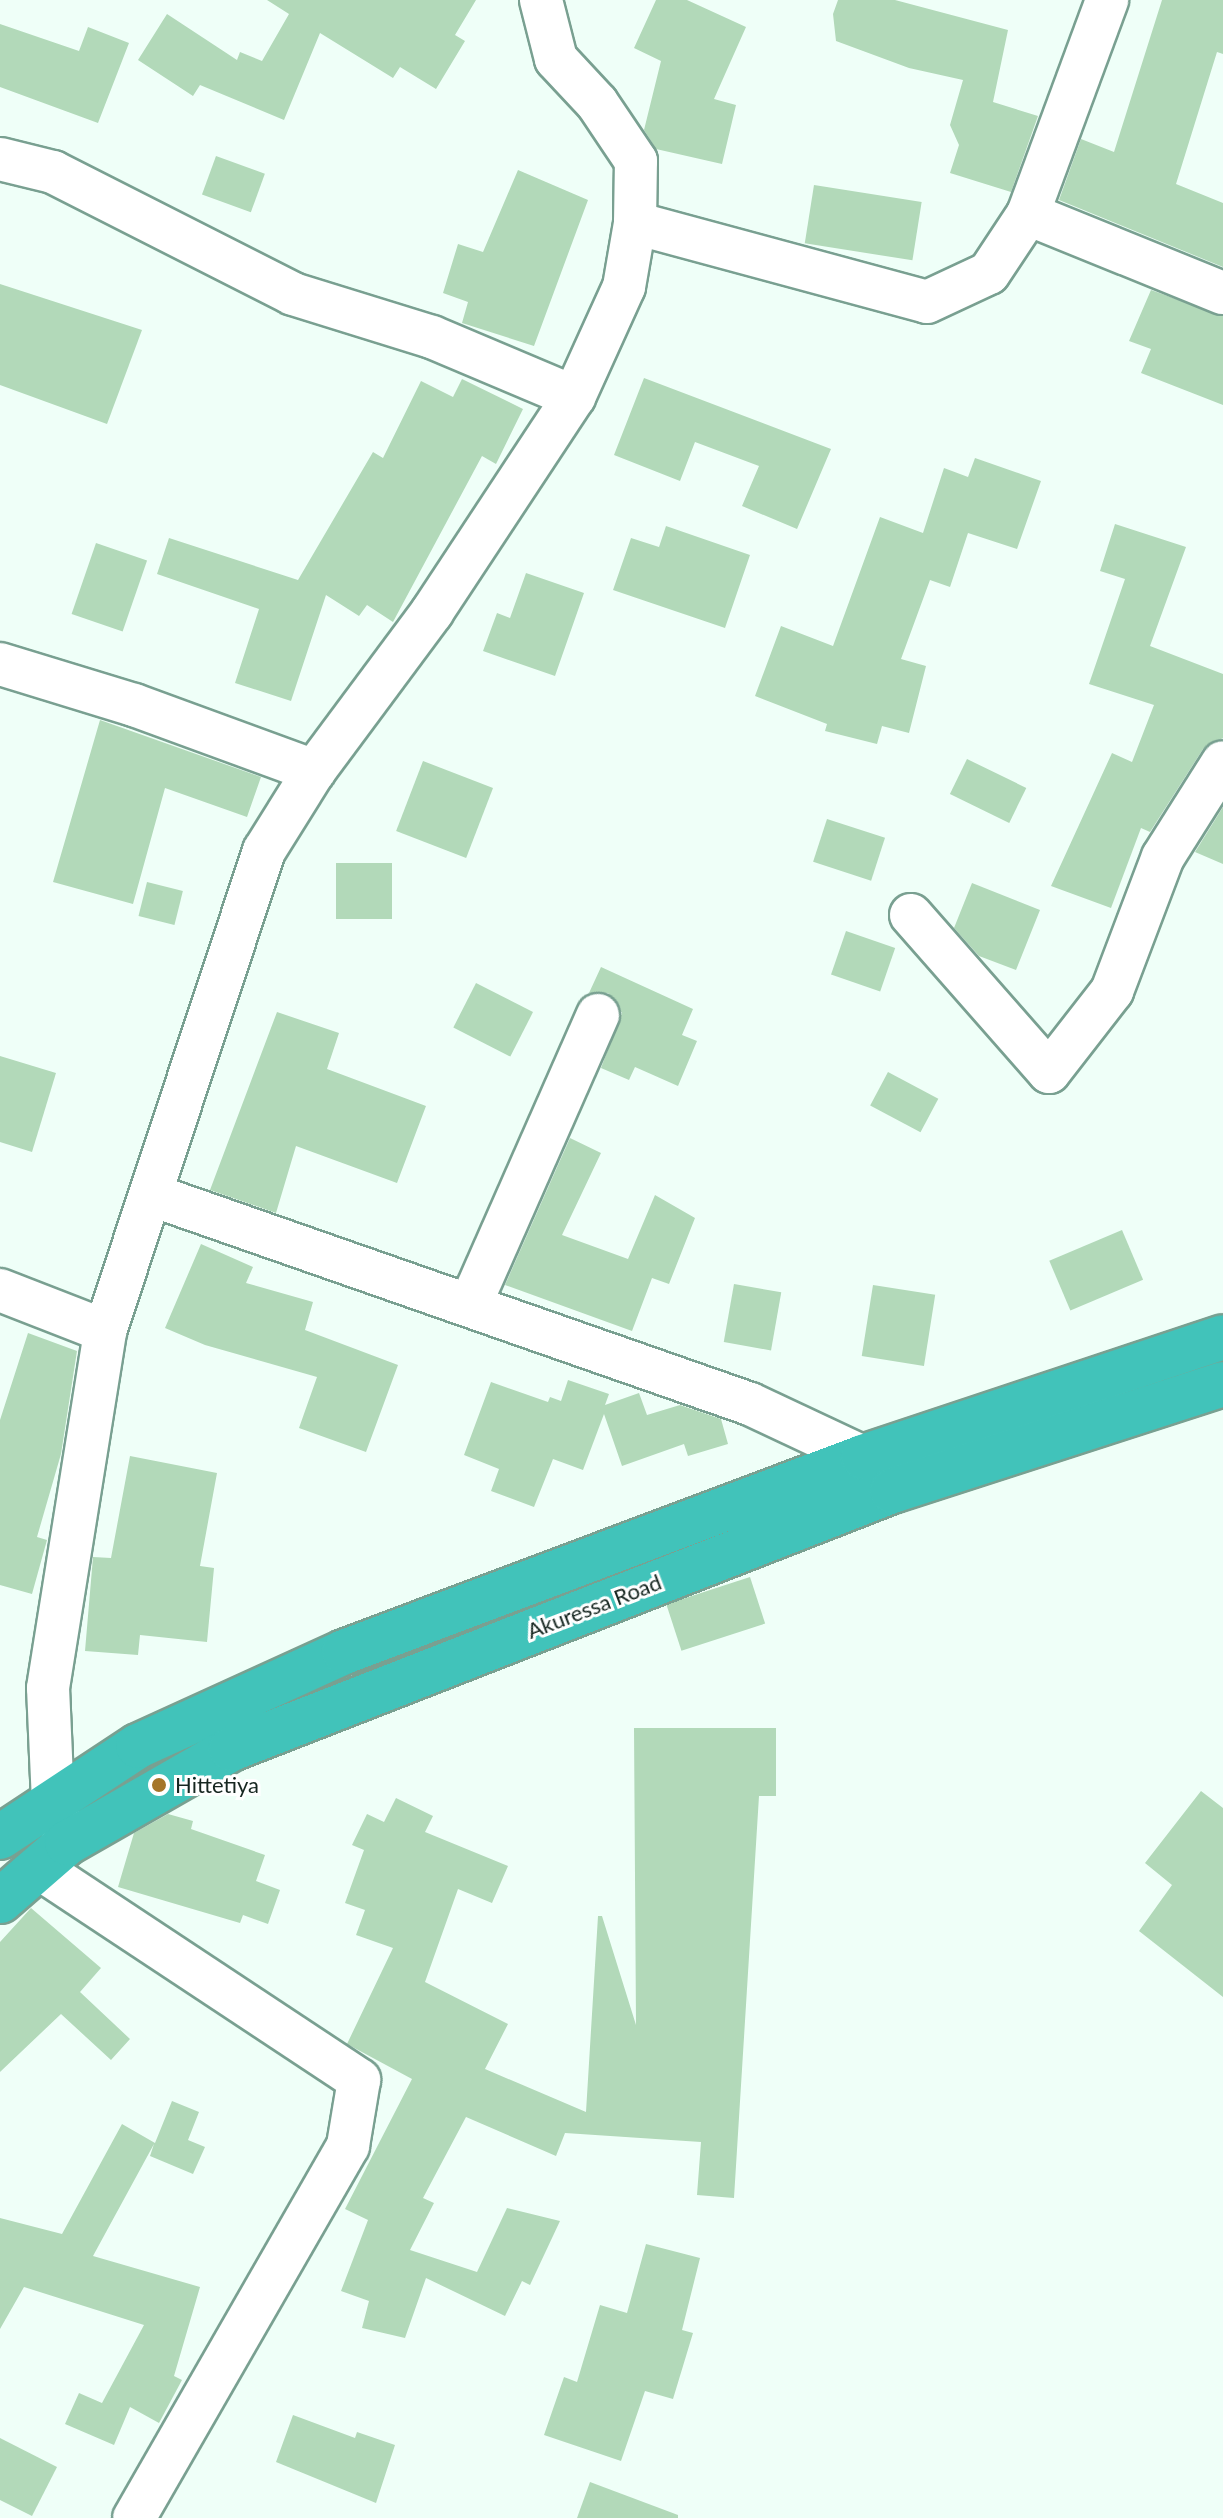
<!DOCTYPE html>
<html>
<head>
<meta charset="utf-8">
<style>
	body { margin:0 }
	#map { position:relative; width:1223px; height:2518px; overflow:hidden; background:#effff8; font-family:Lato,sans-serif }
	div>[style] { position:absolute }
	.building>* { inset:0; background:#b2d9b9; transform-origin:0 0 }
	.roads { filter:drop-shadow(2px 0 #79a091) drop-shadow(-2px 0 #79a091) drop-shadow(0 2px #79a091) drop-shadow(0 -2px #79a091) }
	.street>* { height:42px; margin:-21px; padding:0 21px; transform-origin:21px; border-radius:21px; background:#fff }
	.highway>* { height:44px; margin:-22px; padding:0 22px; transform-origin:22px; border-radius:22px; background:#41c3ba }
	.dots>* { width:22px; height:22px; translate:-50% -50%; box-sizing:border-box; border:4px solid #fff; border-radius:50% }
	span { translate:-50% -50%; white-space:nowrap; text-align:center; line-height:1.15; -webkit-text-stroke:6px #fff; paint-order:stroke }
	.street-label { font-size:22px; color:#162620 }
	.poi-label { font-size:22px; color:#162620 }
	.left { translate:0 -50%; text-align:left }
</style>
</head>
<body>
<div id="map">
	<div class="building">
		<i style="clip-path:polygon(267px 0,476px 0,455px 35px,465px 41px,436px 89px,400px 67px,393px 78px,320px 33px,284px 120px,200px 85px,193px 96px,138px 60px,167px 14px,237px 60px,240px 52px,262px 61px,289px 14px)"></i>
		<i style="clip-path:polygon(656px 0,687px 0,746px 27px,714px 99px,736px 105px,722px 164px,656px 149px,644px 130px,661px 61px,634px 48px)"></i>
		<i style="clip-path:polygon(838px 0,895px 0,1008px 30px,993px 102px,1038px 116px,1011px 192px,950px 173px,959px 145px,950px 125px,963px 80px,909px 68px,836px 41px,833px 14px)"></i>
		<i style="clip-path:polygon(1162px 0,1223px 0,1223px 54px,1217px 52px,1176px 184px,1223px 203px,1223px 267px,1059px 200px,1081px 139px,1114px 152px)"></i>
		<i style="clip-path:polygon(0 24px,79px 51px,88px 27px,129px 43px,98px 123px,0 87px)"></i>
		<i style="left:216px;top:156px;width:52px;height:41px;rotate:20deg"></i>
		<i style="clip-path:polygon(518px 170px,588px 200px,534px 346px,462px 323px,468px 302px,443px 293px,458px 244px,483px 252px)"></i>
		<i style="left:814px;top:185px;width:109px;height:59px;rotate:9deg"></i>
		<i style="clip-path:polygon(0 284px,142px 330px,107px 424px,0 385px)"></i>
		<i style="clip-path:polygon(1151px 290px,1223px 316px,1223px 405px,1141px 373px,1151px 349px,1129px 341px)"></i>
		<i style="clip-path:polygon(644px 378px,831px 449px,797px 529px,742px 506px,759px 466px,695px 442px,680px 481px,614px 455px)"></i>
		<i style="clip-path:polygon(462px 379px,523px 409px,496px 464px,482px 456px,393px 622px,367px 605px,359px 616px,326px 595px,291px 701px,235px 683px,259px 609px,157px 574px,169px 538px,298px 580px,373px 452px,383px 458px,421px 381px,453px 397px)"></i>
		<i style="clip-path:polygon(975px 458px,1041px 481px,1017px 549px,968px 533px,950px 587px,930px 580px,901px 659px,926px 666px,909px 733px,882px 726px,877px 744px,825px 731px,827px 724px,755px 696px,781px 626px,833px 646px,880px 517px,923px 533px,944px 468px,968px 477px)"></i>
		<i style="clip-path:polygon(1115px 524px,1186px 547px,1150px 646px,1223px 674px,1223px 738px,1203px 749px,1150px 832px,1141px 828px,1111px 908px,1051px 886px,1112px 753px,1132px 762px,1154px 705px,1089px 684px,1125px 579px,1100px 571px)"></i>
		<i style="clip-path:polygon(666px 526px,750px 555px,725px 628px,613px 590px,631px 538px,659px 547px)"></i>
		<i style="left:96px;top:543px;width:54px;height:75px;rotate:19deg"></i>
		<i style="clip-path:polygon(526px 573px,584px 593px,555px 676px,483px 651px,497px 613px,510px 618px)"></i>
		<i style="clip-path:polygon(100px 720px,261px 777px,247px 817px,165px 788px,133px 904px,53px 882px)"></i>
		<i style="left:967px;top:759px;width:66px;height:39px;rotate:26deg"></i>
		<i style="left:423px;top:761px;width:75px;height:75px;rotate:21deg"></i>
		<i style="clip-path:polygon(1223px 807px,1223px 864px,1195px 852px)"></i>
		<i style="left:827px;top:819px;width:61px;height:45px;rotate:18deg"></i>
		<i style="left:392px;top:863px;width:56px;height:56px;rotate:90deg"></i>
		<i style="left:147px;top:882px;width:37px;height:35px;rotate:14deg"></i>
		<i style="clip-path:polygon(972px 883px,1040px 910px,1016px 970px,979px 956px,954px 928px)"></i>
		<i style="left:846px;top:931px;width:52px;height:46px;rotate:19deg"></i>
		<i style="clip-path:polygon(601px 967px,693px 1009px,682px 1035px,697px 1041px,678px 1086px,635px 1067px,629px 1080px,601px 1068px,622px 1013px,608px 993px,589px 993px)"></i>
		<i style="left:476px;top:983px;width:64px;height:50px;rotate:27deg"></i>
		<i style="clip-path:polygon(277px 1012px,339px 1033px,327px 1069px,426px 1106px,397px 1183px,296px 1146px,276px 1213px,210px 1190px)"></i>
		<i style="clip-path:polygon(0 1056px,56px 1073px,32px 1152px,0 1142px)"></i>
		<i style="left:888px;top:1072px;width:57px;height:38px;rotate:28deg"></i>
		<i style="clip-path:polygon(570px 1138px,601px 1153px,562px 1235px,628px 1259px,655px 1195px,695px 1218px,669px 1284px,652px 1278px,632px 1331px,505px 1285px)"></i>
		<i style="left:1122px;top:1230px;width:54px;height:79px;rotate:67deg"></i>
		<i style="clip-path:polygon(201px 1244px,253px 1267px,246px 1283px,313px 1302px,305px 1330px,398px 1365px,366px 1452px,299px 1428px,317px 1377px,205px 1345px,165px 1328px)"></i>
		<i style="left:734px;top:1284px;width:48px;height:59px;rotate:10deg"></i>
		<i style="left:873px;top:1285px;width:63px;height:72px;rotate:9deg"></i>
		<i style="clip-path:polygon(28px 1333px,77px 1351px,61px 1454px,37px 1537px,47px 1540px,32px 1594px,0 1585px,0 1420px)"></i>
		<i style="clip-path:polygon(568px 1380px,609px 1394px,605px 1405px,639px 1393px,647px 1415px,680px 1405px,721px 1419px,728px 1444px,688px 1456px,684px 1444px,622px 1466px,604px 1414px,583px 1470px,553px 1459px,534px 1507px,491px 1491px,499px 1469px,464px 1455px,491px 1382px,548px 1402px,550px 1397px,561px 1401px)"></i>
		<i style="clip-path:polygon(130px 1456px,217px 1473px,200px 1566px,214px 1568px,207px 1642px,140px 1635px,138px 1655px,85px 1651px,93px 1557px,111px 1558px)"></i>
		<i style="left:750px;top:1577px;width:49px;height:88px;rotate:72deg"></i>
		<i style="clip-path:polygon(634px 1728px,776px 1728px,776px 1796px,759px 1796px,734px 2198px,697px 2195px,701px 2142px,565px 2133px,556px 2156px,466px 2117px,423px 2198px,434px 2203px,410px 2250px,477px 2272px,507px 2208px,560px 2221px,530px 2285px,522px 2281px,505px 2316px,426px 2278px,405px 2338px,362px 2328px,369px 2301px,341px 2291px,368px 2220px,345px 2209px,412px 2079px,347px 2044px,393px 1948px,356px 1935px,365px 1910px,345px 1903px,364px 1850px,352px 1845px,367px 1814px,384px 1822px,396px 1798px,433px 1816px,425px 1832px,508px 1866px,492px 1903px,458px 1889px,425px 1982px,508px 2024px,485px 2069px,586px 2112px,598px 1916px,602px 1916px,636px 2025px)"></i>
		<i style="clip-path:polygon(1201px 1791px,1223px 1808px,1223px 1997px,1139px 1931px,1172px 1885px,1145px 1863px)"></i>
		<i style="clip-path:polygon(168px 1814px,193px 1821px,191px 1829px,265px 1855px,256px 1881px,280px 1890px,268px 1924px,243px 1915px,240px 1923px,118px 1887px,134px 1833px)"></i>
		<i style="clip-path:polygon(31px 1908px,101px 1968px,80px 1992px,130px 2039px,111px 2060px,61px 2014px,0 2072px,0 1942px)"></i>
		<i style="clip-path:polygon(172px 2101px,199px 2112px,188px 2140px,205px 2147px,193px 2174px,150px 2156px,154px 2144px,93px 2256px,200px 2287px,174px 2376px,182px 2380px,159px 2423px,130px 2407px,114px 2445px,65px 2424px,79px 2393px,102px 2403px,144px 2325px,24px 2287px,0 2329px,0 2218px,62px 2234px,122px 2124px,155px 2143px)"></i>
		<i style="clip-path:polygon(646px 2244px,700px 2258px,682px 2330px,693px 2333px,673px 2399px,645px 2391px,621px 2461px,544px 2435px,564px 2377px,577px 2382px,600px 2305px,627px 2313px)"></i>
		<i style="clip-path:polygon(293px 2415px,355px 2438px,357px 2432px,395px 2445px,376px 2503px,276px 2462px)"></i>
		<i style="clip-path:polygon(0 2438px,57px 2467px,32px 2516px,0 2500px)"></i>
		<i style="clip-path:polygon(590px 2482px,678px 2515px,678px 2518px,577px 2518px)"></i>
	</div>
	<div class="roads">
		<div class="street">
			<i style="left:0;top:159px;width:55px;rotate:13.8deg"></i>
			<i style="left:53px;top:172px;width:269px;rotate:26.9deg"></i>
			<i style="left:293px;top:294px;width:145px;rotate:17.2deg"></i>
			<i style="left:432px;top:337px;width:154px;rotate:22.9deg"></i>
			<i style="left:1028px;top:214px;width:228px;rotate:-69.7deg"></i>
			<i style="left:635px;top:223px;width:302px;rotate:15.1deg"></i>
			<i style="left:927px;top:302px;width:68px;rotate:-25.1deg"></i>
			<i style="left:989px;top:273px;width:71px;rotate:-56.5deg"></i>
			<i style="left:1028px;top:214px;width:210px;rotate:22.1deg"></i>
			<i style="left:0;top:664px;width:140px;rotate:17deg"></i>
			<i style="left:134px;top:705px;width:192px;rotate:20.1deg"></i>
			<i style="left:911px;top:915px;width:209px;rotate:48.7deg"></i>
			<i style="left:1049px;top:1072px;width:103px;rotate:-52.1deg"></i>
			<i style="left:1112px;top:991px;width:143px;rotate:-69.2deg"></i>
			<i style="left:1163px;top:857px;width:112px;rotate:-57.7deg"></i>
			<i style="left:152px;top:1195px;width:633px;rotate:19.26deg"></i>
			<i style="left:750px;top:1404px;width:125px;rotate:25.1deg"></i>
			<i style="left:0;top:1290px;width:113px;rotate:21.3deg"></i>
			<i style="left:470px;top:1305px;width:317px;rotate:-66.2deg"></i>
			<i style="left:63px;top:1831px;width:31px;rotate:-109deg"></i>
			<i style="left:53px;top:1802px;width:114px;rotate:-92.5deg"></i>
			<i style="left:48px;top:1688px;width:362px;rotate:-80.9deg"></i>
			<i style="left:105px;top:1331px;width:506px;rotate:-71.67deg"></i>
			<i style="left:264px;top:851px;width:94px;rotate:-58deg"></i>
			<i style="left:314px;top:771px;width:198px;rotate:-53.4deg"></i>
			<i style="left:432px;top:612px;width:258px;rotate:-56.6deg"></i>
			<i style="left:574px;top:397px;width:121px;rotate:-65.6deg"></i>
			<i style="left:624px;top:287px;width:65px;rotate:-80.2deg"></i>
			<i style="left:635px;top:223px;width:62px;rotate:-89.1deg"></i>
			<i style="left:636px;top:161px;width:70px;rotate:-123.9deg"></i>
			<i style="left:597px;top:103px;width:60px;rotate:-133deg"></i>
			<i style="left:556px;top:59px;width:61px;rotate:-104.3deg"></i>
			<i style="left:39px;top:1868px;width:384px;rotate:33.5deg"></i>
			<i style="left:359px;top:2080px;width:67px;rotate:99.5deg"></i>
			<i style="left:348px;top:2146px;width:429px;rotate:119.9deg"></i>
		</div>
		<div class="highway">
			<i style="left:0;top:1837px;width:165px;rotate:-33.4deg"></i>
			<i style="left:138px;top:1746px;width:226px;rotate:-24.5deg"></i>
			<i style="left:344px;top:1652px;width:554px;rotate:-20.59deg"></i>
			<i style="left:863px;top:1457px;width:379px;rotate:-18.4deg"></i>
			<i style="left:0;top:1901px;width:89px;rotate:-40.9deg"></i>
			<i style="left:67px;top:1843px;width:189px;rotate:-29.8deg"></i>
			<i style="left:231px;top:1749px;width:710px;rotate:-21.32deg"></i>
			<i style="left:892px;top:1491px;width:348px;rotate:-17.9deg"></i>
		</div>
	</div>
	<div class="dots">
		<i style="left:159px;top:1785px;background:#a57529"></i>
	</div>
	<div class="street-label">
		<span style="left:594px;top:1606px;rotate:-21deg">Akuressa Road</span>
	</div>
	<div class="poi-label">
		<span class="left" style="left:175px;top:1785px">Hittetiya</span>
	</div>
</div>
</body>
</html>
